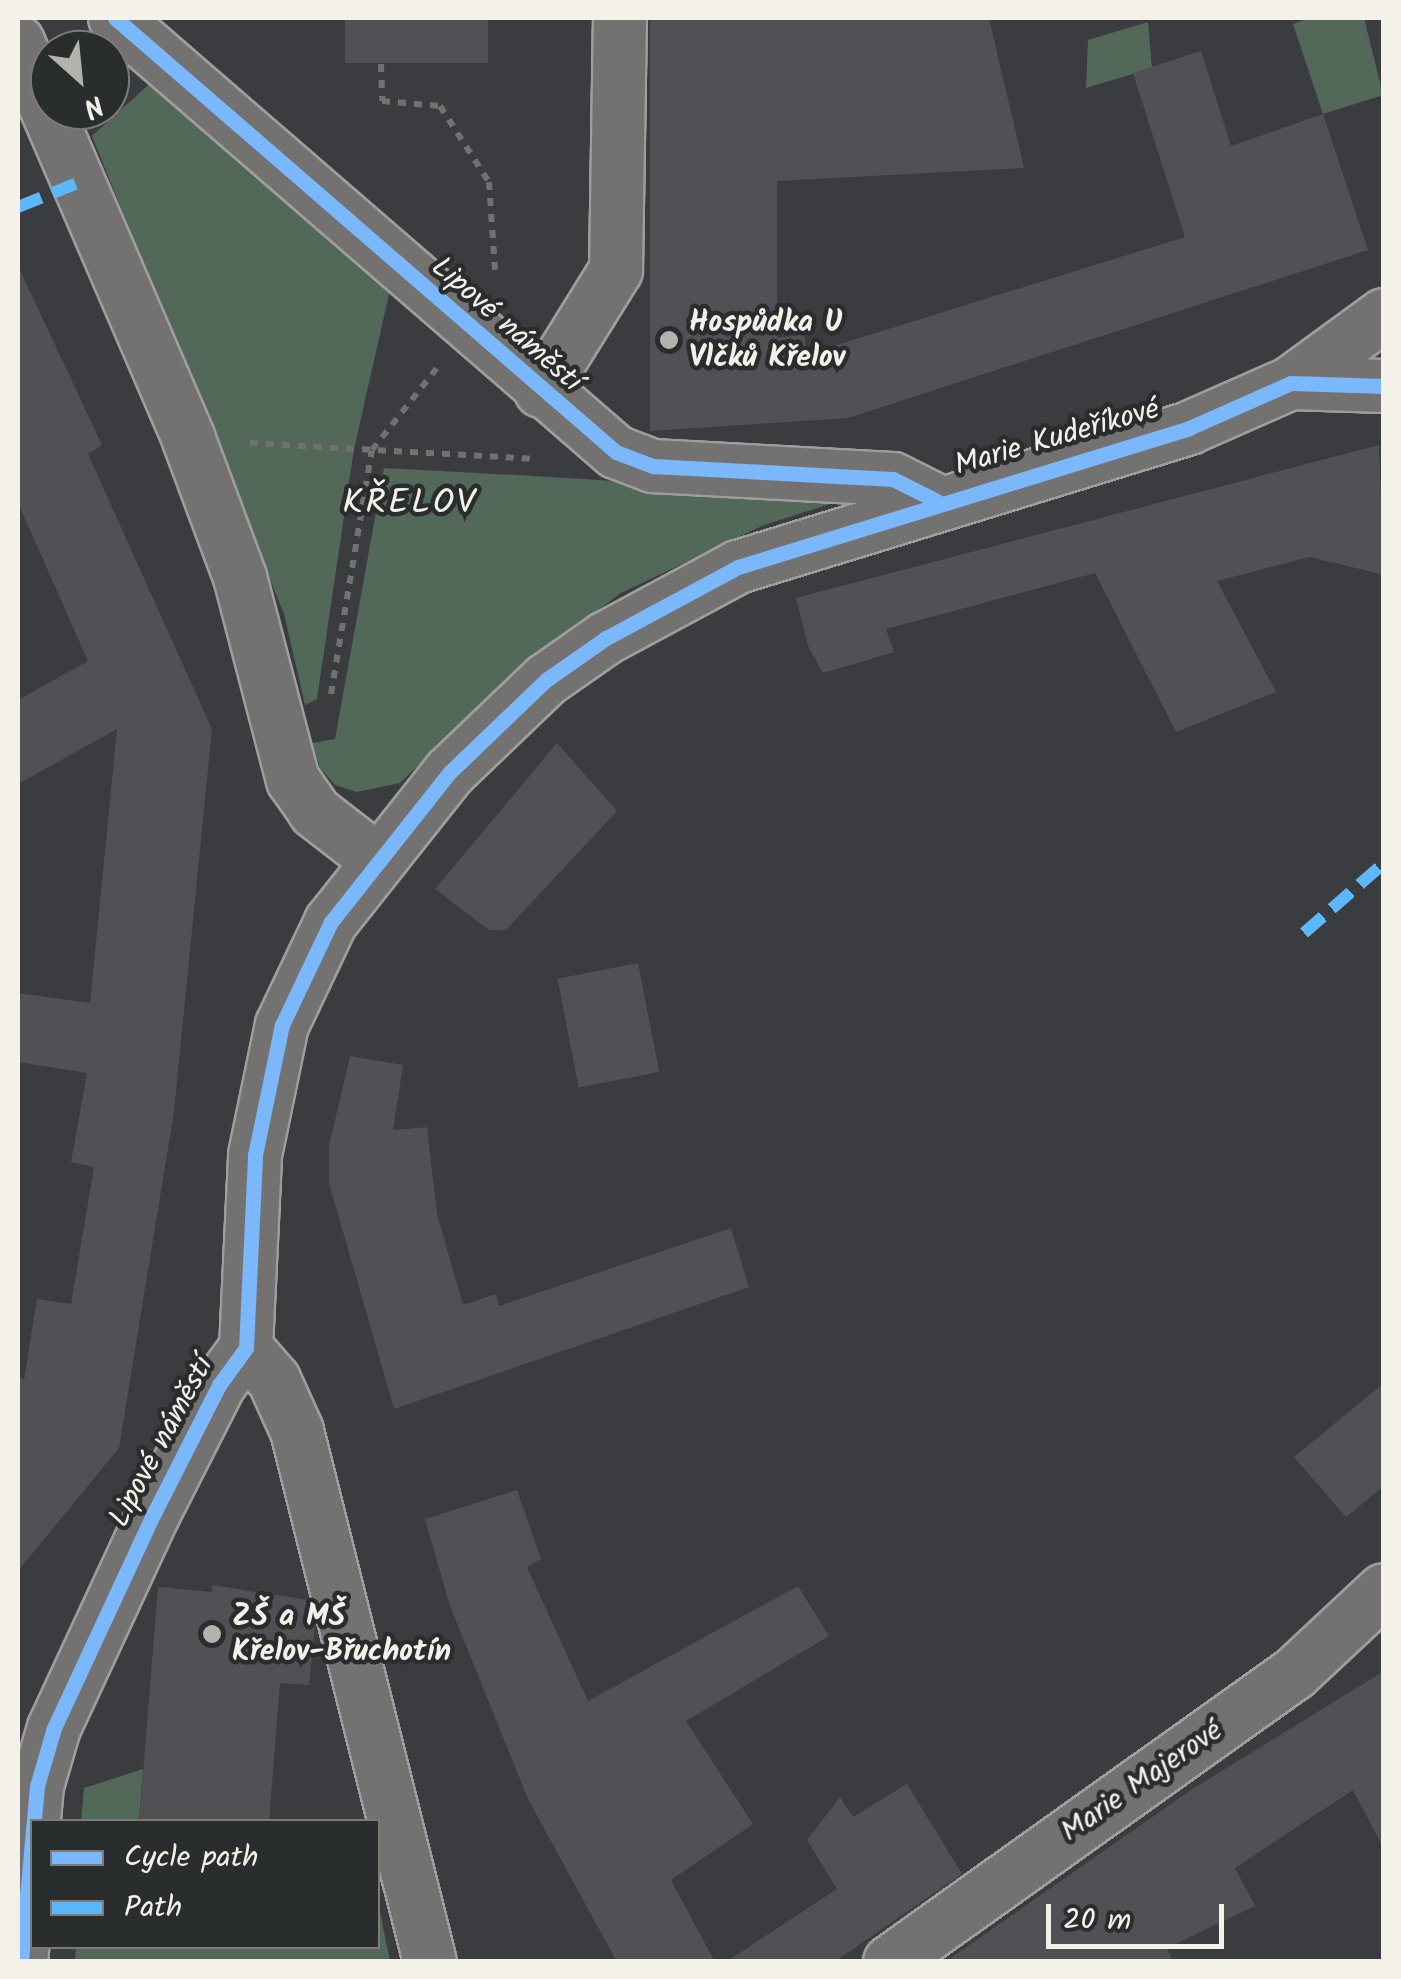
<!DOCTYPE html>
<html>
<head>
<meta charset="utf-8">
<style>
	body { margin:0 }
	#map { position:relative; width:1401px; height:1979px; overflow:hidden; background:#3b3c3f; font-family:Kalam,sans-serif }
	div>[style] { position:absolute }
	.green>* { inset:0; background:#526859 }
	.building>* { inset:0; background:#505055; transform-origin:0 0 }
	.path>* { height:6px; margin-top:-3px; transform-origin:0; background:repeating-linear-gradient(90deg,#717170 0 8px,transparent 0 16px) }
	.roads { filter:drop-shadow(2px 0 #9f9e9e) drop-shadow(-2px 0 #9f9e9e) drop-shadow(0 2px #9f9e9e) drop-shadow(0 -2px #9f9e9e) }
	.street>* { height:52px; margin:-26px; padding:0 26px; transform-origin:26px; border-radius:26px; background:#737270 }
	.quiet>* { height:12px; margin-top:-6px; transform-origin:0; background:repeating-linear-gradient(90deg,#5cb8fa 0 25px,transparent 0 37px) }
	.cycleway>* { height:15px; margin:-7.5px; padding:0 7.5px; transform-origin:7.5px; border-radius:7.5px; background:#7ab7fb }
	.dots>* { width:28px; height:28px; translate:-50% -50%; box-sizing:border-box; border:5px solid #2a2d2e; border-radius:50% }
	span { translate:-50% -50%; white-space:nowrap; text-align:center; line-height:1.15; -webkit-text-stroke:9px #2a2d2e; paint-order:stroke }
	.poi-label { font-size:30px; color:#f4f1e8; font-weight:700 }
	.left { translate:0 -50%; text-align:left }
	.street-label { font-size:30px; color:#f4f1e8 }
	.quarter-label { font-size:35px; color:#f4f1e8; letter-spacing:2.5px }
	.frame { position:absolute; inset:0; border:20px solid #f4f1e8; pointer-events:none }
	.legend { position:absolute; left:30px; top:1819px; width:350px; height:130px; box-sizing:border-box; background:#2a2d2e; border:2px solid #7b7b78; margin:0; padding:12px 18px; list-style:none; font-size:30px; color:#f4f1e8 }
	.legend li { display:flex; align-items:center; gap:20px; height:50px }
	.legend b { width:50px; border:2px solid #7b7b78 }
	.north { position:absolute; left:30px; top:30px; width:100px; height:100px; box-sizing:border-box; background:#2a2d2e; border:2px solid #7b7b78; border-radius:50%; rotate:153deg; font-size:28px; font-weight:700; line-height:40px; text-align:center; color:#f4f1e8 }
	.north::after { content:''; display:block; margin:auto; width:35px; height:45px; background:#b3b2ad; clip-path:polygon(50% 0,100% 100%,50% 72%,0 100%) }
	.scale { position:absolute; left:1046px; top:1904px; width:178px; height:45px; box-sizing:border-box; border:5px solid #f4f1e8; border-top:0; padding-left:12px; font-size:30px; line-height:35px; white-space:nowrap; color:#f4f1e8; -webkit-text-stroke:8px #2a2d2e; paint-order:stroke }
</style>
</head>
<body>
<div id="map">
	<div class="green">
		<i style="clip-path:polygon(1310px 18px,1364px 18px,1383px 95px,1323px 114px,1293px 24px)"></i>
		<i style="clip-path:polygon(1148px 22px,1152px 68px,1086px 88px,1088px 40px)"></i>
		<i style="clip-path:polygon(155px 79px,390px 290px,354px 449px,317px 699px,305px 705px,284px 614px,92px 136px)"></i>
		<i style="clip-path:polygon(384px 468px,534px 476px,855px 496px,764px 525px,621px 593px,527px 662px,400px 783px,357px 792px,335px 785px,320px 768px,312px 743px,335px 739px)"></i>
		<i style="clip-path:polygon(143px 1769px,139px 1821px,81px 1821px,84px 1788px)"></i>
		<i style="clip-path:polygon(378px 1903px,390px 1961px,75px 1961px,76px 1947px,378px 1946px)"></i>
	</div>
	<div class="building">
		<i style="left:345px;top:18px;width:143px;height:45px"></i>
		<i style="clip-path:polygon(650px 18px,989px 18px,1024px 168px,777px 181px,777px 338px,804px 334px,808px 354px,1185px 237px,1133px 73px,1201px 51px,1231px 146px,1323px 114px,1368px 250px,848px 418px,650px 431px)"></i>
		<i style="clip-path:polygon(18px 266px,102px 445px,88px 454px,212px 729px,174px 1112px,119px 1448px,18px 1571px,18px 1376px,24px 1380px,37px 1299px,71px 1304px,94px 1167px,71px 1162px,87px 1073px,18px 1062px,18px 993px,90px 1003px,117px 729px,18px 784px,18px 700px,88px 661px,18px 503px)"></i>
		<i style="clip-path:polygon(1379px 445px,1384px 575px,1310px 557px,1217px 581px,1276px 692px,1176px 732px,1095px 573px,886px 629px,894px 652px,823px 673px,808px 646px,796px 598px)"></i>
		<i style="clip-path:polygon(557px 743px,617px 811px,506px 930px,489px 930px,435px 889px)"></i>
		<i style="left:638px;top:963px;width:111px;height:82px;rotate:79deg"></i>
		<i style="clip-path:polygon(350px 1056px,403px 1065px,393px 1130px,427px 1127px,437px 1214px,463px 1305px,496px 1294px,499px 1306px,731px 1228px,749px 1287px,394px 1409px,329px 1183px,329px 1146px)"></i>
		<i style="clip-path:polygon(1384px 1383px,1384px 1486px,1346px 1517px,1294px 1457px)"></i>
		<i style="clip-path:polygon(517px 1490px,541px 1559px,527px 1567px,588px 1701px,798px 1586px,829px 1636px,686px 1721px,753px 1824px,671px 1880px,715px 1962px,617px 1962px,528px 1799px,450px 1606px,425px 1519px)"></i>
		<i style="clip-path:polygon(212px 1585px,308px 1600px,315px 1625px,309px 1685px,280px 1683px,269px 1822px,139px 1822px,158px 1587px,212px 1592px)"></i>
		<i style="clip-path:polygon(1384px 1671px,1384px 1849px,1353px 1790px,1235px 1868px,1255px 1906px,1167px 1948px,1173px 1962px,945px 1962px,1191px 1790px)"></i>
		<i style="clip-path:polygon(907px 1784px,962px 1874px,834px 1962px,726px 1962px,837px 1889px,807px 1840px,840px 1797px,853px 1817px)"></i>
	</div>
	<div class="path">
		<i style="left:381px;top:64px;width:37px;rotate:88deg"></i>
		<i style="left:382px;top:101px;width:58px;rotate:4.9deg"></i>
		<i style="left:440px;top:106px;width:90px;rotate:57.2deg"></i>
		<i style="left:489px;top:182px;width:88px;rotate:86.1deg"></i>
		<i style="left:250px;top:443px;width:287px;rotate:3.2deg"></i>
		<i style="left:331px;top:694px;width:247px;rotate:-80.5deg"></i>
		<i style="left:372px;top:450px;width:105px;rotate:-51.6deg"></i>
	</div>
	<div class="roads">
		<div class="street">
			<i style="left:115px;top:18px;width:663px;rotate:40.9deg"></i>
			<i style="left:616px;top:452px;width:40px;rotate:21deg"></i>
			<i style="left:653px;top:466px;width:240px;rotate:3.1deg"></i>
			<i style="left:893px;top:479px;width:49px;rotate:26.6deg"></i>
			<i style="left:18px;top:42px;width:433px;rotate:66.7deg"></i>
			<i style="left:189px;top:440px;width:146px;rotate:69.6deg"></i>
			<i style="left:240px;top:577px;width:210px;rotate:75.4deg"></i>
			<i style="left:293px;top:780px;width:39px;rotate:55deg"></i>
			<i style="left:315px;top:812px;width:78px;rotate:37.7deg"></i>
			<i style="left:1291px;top:383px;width:115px;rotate:-36.2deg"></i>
			<i style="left:541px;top:391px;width:142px;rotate:-58.2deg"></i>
			<i style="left:616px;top:270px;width:252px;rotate:-89.1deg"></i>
			<i style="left:246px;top:1348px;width:43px;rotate:48.8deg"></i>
			<i style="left:274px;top:1380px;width:56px;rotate:65.7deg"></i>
			<i style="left:297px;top:1431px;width:547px;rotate:75.94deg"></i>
			<i style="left:21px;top:1962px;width:177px;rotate:-84.8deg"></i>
			<i style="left:37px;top:1786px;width:60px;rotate:-73.7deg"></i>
			<i style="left:54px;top:1728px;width:235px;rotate:-65.1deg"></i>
			<i style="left:153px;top:1515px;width:146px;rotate:-63.1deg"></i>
			<i style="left:219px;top:1385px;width:46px;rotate:-53.9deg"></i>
			<i style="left:246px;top:1348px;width:193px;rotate:-87.3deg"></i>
			<i style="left:255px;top:1155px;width:133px;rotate:-78.3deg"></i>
			<i style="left:282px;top:1025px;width:114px;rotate:-64.6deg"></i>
			<i style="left:331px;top:922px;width:191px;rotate:-51.6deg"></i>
			<i style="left:450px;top:772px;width:133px;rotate:-43.8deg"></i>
			<i style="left:546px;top:680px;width:73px;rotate:-35deg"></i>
			<i style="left:606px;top:638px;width:150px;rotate:-28.3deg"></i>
			<i style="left:738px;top:567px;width:472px;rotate:-17.1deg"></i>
			<i style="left:1189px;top:428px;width:111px;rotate:-23.8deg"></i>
			<i style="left:1291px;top:383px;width:93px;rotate:1.8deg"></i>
			<i style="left:890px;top:1962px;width:496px;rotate:-35.5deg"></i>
			<i style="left:1294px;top:1674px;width:123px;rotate:-43deg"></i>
		</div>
	</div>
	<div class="quiet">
		<i style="left:18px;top:207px;width:67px;rotate:-22deg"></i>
		<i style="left:1304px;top:933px;width:106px;rotate:-41.2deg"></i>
	</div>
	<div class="cycleway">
		<i style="left:115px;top:18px;width:663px;rotate:40.9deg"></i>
		<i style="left:616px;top:452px;width:40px;rotate:21deg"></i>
		<i style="left:653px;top:466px;width:240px;rotate:3.1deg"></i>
		<i style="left:893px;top:479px;width:49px;rotate:26.6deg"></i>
		<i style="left:21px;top:1962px;width:177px;rotate:-84.8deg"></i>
		<i style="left:37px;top:1786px;width:60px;rotate:-73.7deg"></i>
		<i style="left:54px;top:1728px;width:235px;rotate:-65.1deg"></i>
		<i style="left:153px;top:1515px;width:146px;rotate:-63.1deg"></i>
		<i style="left:219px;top:1385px;width:46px;rotate:-53.9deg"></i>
		<i style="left:246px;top:1348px;width:193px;rotate:-87.3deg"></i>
		<i style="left:255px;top:1155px;width:133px;rotate:-78.3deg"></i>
		<i style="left:282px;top:1025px;width:114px;rotate:-64.6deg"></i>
		<i style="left:331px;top:922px;width:191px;rotate:-51.6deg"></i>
		<i style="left:450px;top:772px;width:133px;rotate:-43.8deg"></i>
		<i style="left:546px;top:680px;width:73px;rotate:-35deg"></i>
		<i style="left:606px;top:638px;width:150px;rotate:-28.3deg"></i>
		<i style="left:738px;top:567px;width:472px;rotate:-17.1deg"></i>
		<i style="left:1189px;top:428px;width:111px;rotate:-23.8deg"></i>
		<i style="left:1291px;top:383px;width:93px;rotate:1.8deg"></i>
	</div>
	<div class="dots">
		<i style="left:669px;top:340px;background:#b3b2ad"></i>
		<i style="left:212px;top:1634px;background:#b3b2ad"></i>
	</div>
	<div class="poi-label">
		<span class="left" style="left:689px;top:340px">Hospůdka U<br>Vlčků Křelov</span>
		<span class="left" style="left:232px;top:1634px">ZŠ a MŠ<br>Křelov-Břuchotín</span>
	</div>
	<div class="street-label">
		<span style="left:506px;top:325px;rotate:41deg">Lipové náměstí</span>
		<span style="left:1057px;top:438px;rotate:-16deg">Marie Kudeříkové</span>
		<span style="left:162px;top:1442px;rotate:-62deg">Lipové náměstí</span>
		<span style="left:1142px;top:1782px;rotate:-35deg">Marie Majerové</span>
	</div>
	<div class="quarter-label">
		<span style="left:410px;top:504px">KŘELOV</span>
	</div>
	<div class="frame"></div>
	<ul class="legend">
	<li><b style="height:12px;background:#7ab7fb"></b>Cycle path</li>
	<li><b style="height:12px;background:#5cb8fa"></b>Path</li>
	</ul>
	<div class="north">N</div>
	<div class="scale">20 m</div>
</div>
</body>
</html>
